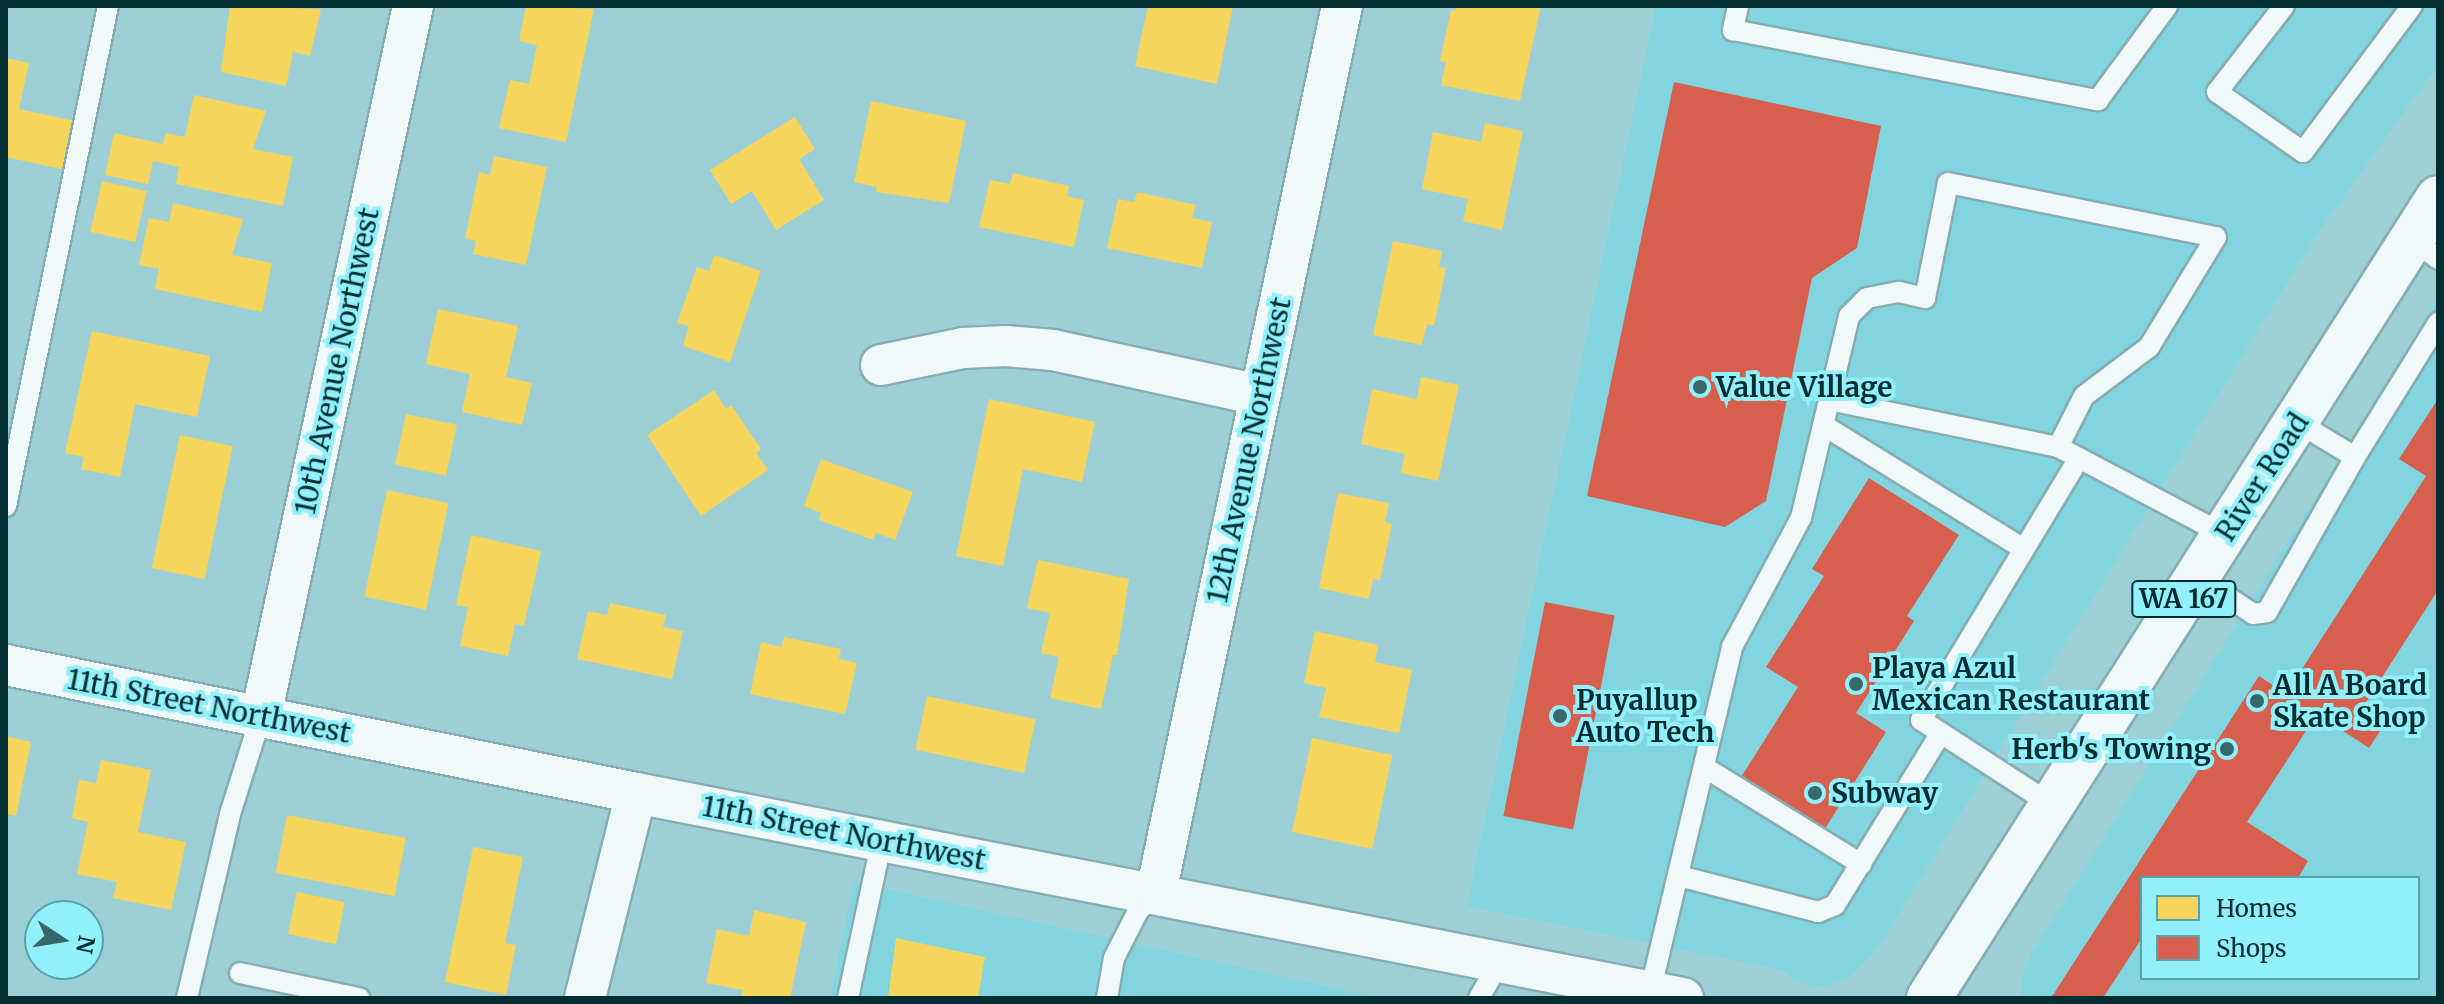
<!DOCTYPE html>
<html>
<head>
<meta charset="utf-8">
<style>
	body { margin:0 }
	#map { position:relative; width:2444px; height:1004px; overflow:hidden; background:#9dd0d6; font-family:Merriweather,serif }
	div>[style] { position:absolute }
	.built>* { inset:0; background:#82d4de }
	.homes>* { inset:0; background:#f6d55c; transform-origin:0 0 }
	.shops>* { inset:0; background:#d6604d; transform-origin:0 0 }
	.roads { filter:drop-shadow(2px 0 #85aeb3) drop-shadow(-2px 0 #85aeb3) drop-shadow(0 2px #85aeb3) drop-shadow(0 -2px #85aeb3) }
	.service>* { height:20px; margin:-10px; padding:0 10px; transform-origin:10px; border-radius:10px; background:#f0f8f9 }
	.minor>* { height:40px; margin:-20px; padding:0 20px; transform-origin:20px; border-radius:20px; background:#f0f8f9 }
	.primary>* { height:44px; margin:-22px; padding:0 22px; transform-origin:22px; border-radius:22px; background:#f0f8f9 }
	.dots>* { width:22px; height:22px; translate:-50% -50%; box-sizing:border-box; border:4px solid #92f0fb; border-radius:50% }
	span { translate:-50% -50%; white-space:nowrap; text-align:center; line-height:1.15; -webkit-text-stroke:8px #92f0fb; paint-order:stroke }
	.shield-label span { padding:2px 6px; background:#92f0fb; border:2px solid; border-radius:6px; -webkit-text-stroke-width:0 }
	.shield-label { font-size:26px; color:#022e32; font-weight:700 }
	.street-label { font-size:28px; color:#022e32 }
	.poi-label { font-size:28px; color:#022e32; font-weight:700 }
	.left { translate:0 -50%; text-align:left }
	.right { translate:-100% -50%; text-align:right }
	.frame { position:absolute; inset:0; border:8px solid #022e32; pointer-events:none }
	.legend { position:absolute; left:2140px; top:876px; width:280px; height:104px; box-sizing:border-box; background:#92f0fb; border:2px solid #58a2ab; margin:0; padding:10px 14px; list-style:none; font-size:24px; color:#022e32 }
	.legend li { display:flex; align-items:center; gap:16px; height:40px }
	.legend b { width:40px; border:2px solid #58a2ab }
	.north { position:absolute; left:24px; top:900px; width:80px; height:80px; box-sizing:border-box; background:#92f0fb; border:2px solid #58a2ab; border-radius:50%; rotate:102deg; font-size:22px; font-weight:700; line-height:32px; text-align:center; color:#022e32 }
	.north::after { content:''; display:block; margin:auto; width:28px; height:36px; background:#38676b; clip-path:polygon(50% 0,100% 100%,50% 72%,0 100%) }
</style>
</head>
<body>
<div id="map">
	<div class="built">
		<i style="clip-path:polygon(1656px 6px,2438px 6px,2438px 65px,2316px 236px,1876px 951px,1849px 978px,1823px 987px,1795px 982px,1783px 970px,1467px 906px)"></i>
		<i style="clip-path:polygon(evenodd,2438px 301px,2438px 998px,2021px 998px,2022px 977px,2030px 956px,2438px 301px,2142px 878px,2418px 878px,2418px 978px,2142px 978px,2142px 878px)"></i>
		<i style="clip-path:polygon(854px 882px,1379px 998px,830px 998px)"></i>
	</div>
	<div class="homes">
		<i style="clip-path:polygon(230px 6px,321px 9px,310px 56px,293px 52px,286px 86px,221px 72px)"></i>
		<i style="clip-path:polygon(526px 6px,594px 9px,566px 142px,499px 128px,510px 80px,529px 84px,537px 45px,519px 41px)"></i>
		<i style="clip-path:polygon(1148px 6px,1233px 6px,1217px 84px,1135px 66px)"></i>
		<i style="clip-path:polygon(1457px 6px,1541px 6px,1520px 101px,1441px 85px,1446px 62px,1440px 61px,1451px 10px,1456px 11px)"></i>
		<i style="clip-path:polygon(6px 58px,29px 63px,19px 109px,75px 121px,65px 170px,6px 157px)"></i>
		<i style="clip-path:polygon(194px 95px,266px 111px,253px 149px,293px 157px,283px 206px,176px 184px,179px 167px,153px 161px,148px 184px,105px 175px,114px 133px,163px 144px,166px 133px,185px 137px)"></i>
		<i style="clip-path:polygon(871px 101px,966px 121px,949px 203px,876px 192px,877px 187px,854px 182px)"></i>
		<i style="clip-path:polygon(795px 117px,815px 149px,799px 159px,824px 200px,776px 230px,752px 191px,731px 204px,710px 170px)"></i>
		<i style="clip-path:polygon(1485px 123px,1523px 131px,1502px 230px,1463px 221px,1468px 199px,1422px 189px,1433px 132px,1481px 142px)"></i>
		<i style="clip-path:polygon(494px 156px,547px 167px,526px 265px,473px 254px,476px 241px,465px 238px,479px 172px,490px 175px)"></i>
		<i style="clip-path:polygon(1013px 173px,1069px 186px,1067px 196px,1084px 200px,1074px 247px,979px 227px,990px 180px,1010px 184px)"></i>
		<i style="left:102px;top:181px;width:46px;height:52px;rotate:13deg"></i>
		<i style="clip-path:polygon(1137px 192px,1196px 205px,1192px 218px,1212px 222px,1202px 268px,1107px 248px,1118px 199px,1134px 202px)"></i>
		<i style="clip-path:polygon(173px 203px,243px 219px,232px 255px,272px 263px,262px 312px,155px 289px,159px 269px,139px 265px,149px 218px,169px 222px)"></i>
		<i style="clip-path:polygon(1393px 241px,1442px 251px,1439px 267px,1446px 268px,1434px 326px,1427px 324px,1422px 345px,1373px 335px)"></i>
		<i style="clip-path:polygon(714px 255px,761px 271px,730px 362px,683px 346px,689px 326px,677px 323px,697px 267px,709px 271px)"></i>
		<i style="clip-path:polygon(438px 309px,518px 326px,506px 377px,532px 383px,522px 425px,462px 412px,470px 374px,426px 364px)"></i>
		<i style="clip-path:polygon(92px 331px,210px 356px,197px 417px,135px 404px,120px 477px,81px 469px,84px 457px,65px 453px)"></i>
		<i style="clip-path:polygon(1421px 377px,1459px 385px,1438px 481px,1401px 473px,1405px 454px,1361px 444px,1372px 389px,1417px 399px)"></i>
		<i style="clip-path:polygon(714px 390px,726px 409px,731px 405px,761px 449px,756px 453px,768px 470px,701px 516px,647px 435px)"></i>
		<i style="clip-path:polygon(989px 399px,1095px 422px,1082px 482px,1023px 469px,1003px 566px,956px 556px)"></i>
		<i style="left:406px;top:414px;width:52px;height:52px;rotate:12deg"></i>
		<i style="left:180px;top:435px;width:54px;height:136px;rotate:12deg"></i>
		<i style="clip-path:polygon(821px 459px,913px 492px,895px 540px,876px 533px,873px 540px,819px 520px,821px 513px,804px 506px)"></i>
		<i style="left:387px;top:490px;width:63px;height:109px;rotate:12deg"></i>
		<i style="clip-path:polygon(1338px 493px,1389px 503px,1385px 522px,1392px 524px,1380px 580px,1373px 579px,1369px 599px,1319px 588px)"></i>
		<i style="clip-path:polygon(471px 535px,541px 551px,524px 626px,515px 624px,508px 656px,460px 646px,468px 607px,456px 605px)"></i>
		<i style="clip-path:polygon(1038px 560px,1129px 579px,1117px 655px,1113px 655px,1101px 709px,1050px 698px,1059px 657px,1041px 653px,1050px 613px,1027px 608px)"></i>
		<i style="clip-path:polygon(610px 603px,666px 615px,663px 627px,683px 631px,672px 679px,577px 659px,588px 611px,607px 615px)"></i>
		<i style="clip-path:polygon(1315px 631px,1378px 645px,1375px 662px,1412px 670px,1399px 733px,1319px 717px,1326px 688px,1304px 683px)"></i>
		<i style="clip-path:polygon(784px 637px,841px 649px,839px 659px,857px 663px,845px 714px,750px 694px,761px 642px,781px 647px)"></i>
		<i style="left:927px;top:696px;width:111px;height:55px;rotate:12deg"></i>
		<i style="clip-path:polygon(6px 736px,31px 742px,16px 816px,6px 814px)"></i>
		<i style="left:1312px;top:738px;width:82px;height:96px;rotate:12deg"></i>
		<i style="clip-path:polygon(101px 760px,151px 770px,138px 832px,186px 842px,171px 910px,113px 898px,117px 882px,77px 874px,88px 822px,72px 818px,79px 780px,96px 783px)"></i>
		<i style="left:287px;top:815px;width:121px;height:59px;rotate:11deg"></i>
		<i style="clip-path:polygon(473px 847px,523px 857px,505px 943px,516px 945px,506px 995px,445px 982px)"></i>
		<i style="left:297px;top:892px;width:49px;height:43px;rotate:12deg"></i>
		<i style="clip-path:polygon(754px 910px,806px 922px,790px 998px,741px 998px,743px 990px,706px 983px,717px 929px,749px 936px)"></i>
		<i style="clip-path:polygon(896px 938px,985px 957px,978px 998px,888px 998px)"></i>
	</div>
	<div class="shops">
		<i style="clip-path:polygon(1674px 82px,1881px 126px,1857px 248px,1812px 278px,1766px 501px,1725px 527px,1587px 496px)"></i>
		<i style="clip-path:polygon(2438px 399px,2438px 590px,2363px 707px,2386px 722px,2369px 748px,2317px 714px,2247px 822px,2308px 861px,2298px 878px,2142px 878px,2142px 938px,2103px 998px,2051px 998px,2259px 676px,2286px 694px,2426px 476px,2399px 459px)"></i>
		<i style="clip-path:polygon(1869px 478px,1959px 535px,1907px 616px,1914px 621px,1856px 713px,1886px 732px,1821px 835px,1738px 782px,1798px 687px,1766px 667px,1824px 576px,1812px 569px)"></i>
		<i style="left:1545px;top:602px;width:71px;height:218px;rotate:11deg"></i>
	</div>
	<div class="roads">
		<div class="service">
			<i style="left:1738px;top:6px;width:25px;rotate:102deg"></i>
			<i style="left:1733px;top:30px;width:372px;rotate:10.9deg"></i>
			<i style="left:2098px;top:100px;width:117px;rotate:-53.7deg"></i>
			<i style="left:2284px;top:6px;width:109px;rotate:127.9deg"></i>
			<i style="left:2217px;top:92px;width:105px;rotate:34.9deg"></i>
			<i style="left:2303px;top:152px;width:182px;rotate:-53.3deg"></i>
			<i style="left:2412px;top:238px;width:33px;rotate:39deg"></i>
			<i style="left:1829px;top:400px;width:234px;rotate:11.6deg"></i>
			<i style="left:2058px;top:447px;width:189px;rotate:27.8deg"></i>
			<i style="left:2297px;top:422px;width:68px;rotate:31.1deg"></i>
			<i style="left:1823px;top:425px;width:236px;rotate:31.7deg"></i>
			<i style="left:6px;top:506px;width:510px;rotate:-78.47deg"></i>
			<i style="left:2198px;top:577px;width:66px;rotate:33.9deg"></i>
			<i style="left:2253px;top:614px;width:14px;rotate:-8deg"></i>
			<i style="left:2267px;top:612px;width:178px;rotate:-60.4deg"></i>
			<i style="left:2355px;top:457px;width:158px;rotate:-58.2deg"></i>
			<i style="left:1704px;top:767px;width:185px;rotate:31.7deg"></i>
			<i style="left:2052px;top:805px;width:156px;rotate:-147deg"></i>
			<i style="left:1921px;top:720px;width:306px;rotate:-58.9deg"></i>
			<i style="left:1679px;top:876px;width:144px;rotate:14.5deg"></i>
			<i style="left:1818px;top:912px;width:18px;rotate:-22deg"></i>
			<i style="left:1835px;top:905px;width:202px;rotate:-58.4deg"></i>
			<i style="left:240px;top:973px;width:122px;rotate:11.9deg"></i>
			<i style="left:1650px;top:992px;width:355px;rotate:-76.6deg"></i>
			<i style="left:1732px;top:647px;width:146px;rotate:-61.9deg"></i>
			<i style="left:1801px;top:518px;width:208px;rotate:-76.6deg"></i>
			<i style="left:1849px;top:316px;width:25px;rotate:-45deg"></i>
			<i style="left:1867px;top:298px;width:33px;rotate:-11deg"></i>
			<i style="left:1899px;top:292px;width:27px;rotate:13deg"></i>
			<i style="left:1925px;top:298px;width:117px;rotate:-78.7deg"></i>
			<i style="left:1948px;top:183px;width:273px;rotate:11.4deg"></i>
			<i style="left:2216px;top:237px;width:129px;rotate:121.3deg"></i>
			<i style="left:2149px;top:347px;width:81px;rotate:143deg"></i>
			<i style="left:2084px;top:396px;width:57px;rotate:117deg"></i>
			<i style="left:187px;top:998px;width:189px;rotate:-76.8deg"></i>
			<i style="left:230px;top:814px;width:103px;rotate:-72.4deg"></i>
			<i style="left:848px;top:998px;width:163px;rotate:-77.9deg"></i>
			<i style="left:1107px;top:998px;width:41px;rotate:-80.1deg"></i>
			<i style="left:1114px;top:958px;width:53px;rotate:-62.9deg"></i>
			<i style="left:1138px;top:911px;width:25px;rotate:-45deg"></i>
			<i style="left:1479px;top:998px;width:43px;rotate:-60.4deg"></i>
		</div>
		<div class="minor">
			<i style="left:881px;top:365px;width:84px;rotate:-11.7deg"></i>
			<i style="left:963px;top:348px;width:43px;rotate:-2.7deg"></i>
			<i style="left:1006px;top:346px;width:47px;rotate:4.9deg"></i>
			<i style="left:1053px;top:350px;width:212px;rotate:12.3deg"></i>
			<i style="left:6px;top:665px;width:643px;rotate:11.48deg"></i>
			<i style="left:636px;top:793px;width:1067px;rotate:11.08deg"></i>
			<i style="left:261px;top:716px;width:726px;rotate:-77.92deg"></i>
			<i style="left:1156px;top:893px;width:906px;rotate:-78.16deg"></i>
			<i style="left:585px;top:998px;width:211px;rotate:-76deg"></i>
		</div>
		<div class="primary">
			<i style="left:1929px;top:998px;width:948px;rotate:-57.53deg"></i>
		</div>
	</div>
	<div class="dots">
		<i style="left:1700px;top:387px;background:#38676b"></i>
		<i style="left:1856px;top:684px;background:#38676b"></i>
		<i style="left:2257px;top:701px;background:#38676b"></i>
		<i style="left:1560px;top:716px;background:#38676b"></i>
		<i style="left:2227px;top:749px;background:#38676b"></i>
		<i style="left:1815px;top:793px;background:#38676b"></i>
	</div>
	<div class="shield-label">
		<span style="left:2184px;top:599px">WA 167</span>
	</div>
	<div class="street-label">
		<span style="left:337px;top:361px;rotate:-78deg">10th Avenue Northwest</span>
		<span style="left:1249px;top:450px;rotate:-78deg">12th Avenue Northwest</span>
		<span style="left:2262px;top:477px;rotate:-57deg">River Road</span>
		<span style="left:209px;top:706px;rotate:11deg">11th Street Northwest</span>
		<span style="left:844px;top:833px;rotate:11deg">11th Street Northwest</span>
	</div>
	<div class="poi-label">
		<span class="left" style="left:1716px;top:387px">Value Village</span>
		<span class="left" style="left:1872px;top:684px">Playa Azul<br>Mexican Restaurant</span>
		<span class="left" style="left:2273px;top:701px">All A Board<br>Skate Shop</span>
		<span class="left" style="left:1576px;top:716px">Puyallup<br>Auto Tech</span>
		<span class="right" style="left:2211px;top:749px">Herb's Towing</span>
		<span class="left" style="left:1831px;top:793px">Subway</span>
	</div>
	<div class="frame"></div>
	<ul class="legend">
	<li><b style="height:22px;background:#f6d55c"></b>Homes</li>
	<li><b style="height:22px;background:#d6604d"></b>Shops</li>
	</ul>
	<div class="north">N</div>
</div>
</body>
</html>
